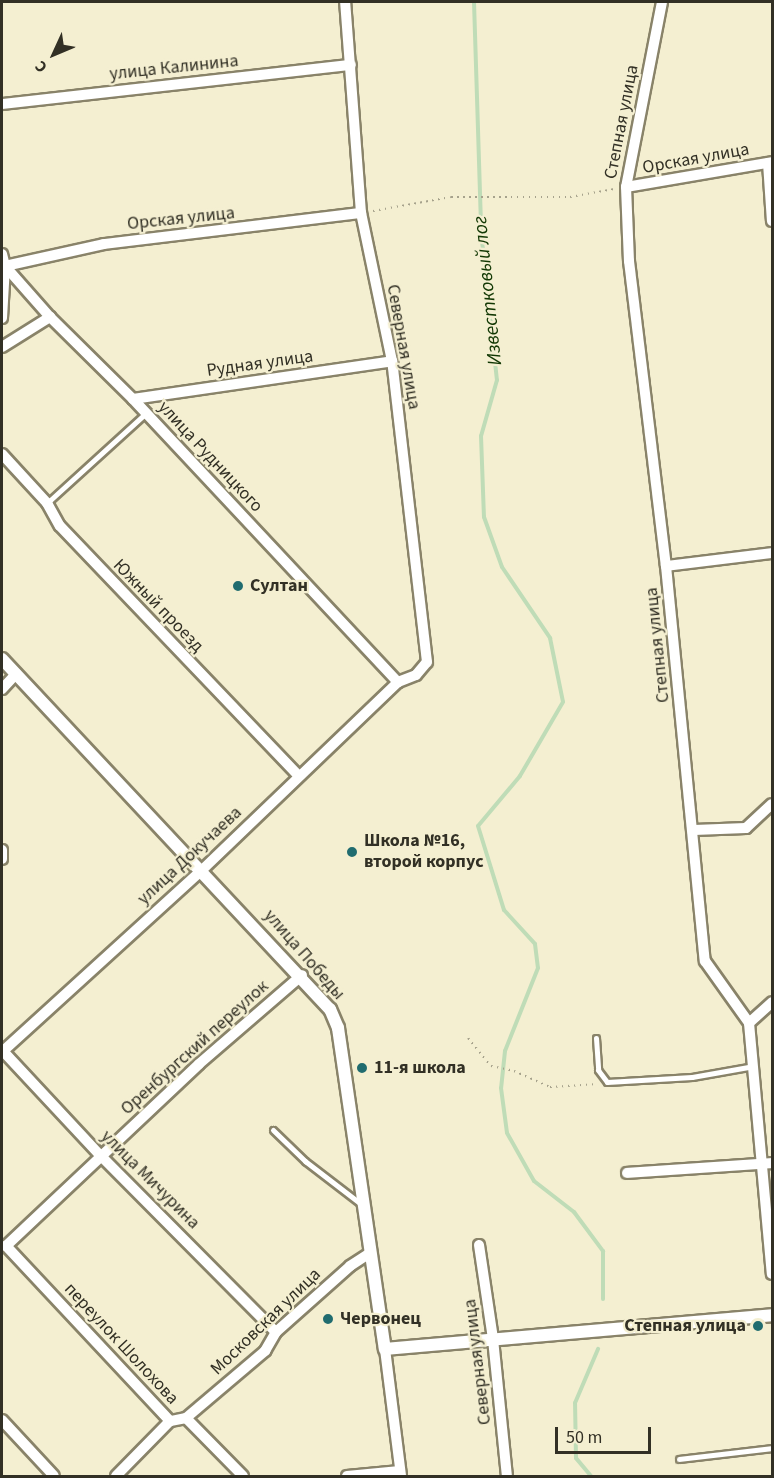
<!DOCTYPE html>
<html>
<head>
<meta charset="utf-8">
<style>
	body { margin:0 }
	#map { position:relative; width:774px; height:1478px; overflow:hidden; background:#f4efd1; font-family:"Source Sans 3",sans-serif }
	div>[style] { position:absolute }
	.stream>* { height:4px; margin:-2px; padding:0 2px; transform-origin:2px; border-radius:2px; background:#bfdcb7 }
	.path>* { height:2px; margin-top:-1px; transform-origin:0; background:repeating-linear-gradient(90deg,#a6a28c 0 1.5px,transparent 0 6px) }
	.roads { filter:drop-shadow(2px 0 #898369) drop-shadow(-2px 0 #898369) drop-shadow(0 2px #898369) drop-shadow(0 -2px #898369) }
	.service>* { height:5px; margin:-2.5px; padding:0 2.5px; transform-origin:2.5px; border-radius:2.5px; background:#fff }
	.minor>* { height:10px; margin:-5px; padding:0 5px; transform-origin:5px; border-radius:5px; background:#fff }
	.tertiary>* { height:12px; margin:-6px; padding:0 6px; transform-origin:6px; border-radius:6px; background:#fff }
	.dots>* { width:16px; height:16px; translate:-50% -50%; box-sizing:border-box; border:3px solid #f4efd1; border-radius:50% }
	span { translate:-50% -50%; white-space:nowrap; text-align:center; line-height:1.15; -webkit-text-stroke:4.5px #f4efd1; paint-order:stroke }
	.street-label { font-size:18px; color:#323025 }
	.poi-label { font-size:18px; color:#323025; font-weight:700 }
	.left { translate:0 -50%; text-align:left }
	.right { translate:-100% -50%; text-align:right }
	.water-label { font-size:20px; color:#123804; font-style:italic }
	.frame { position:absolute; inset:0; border:3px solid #323025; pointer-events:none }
	.north { position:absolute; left:24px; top:24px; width:60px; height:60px; -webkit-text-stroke:4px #f4efd1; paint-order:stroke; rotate:226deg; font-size:16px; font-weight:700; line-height:24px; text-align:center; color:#323025 }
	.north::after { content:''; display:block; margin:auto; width:21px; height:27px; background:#323025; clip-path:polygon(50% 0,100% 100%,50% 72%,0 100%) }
	.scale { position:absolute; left:555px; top:1427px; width:96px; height:27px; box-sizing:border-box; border:3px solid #323025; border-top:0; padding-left:8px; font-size:18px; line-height:21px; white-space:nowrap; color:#323025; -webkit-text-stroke:4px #f4efd1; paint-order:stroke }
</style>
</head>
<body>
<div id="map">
	<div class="stream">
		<i style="left:474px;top:2px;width:229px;rotate:88.2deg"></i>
		<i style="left:481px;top:231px;width:150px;rotate:83.9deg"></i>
		<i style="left:497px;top:380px;width:58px;rotate:105.9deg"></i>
		<i style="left:481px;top:436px;width:81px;rotate:87.9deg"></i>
		<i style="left:484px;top:517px;width:53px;rotate:70.2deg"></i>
		<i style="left:502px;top:567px;width:86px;rotate:55.9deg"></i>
		<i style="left:550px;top:638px;width:65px;rotate:78.5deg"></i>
		<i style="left:563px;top:702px;width:86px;rotate:120.2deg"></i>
		<i style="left:520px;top:776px;width:65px;rotate:130deg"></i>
		<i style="left:478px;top:826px;width:88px;rotate:72.8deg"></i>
		<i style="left:504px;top:910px;width:46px;rotate:47.6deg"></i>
		<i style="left:535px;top:944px;width:24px;rotate:83deg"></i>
		<i style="left:538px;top:968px;width:89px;rotate:111.7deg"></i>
		<i style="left:505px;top:1051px;width:37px;rotate:96deg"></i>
		<i style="left:501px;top:1088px;width:45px;rotate:82.4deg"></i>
		<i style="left:507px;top:1133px;width:55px;rotate:60.6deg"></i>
		<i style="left:534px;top:1181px;width:51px;rotate:37.8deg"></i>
		<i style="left:574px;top:1212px;width:49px;rotate:53.4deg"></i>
		<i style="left:603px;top:1251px;width:48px;rotate:90deg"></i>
		<i style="left:591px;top:1476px;width:23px;rotate:-130deg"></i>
		<i style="left:576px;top:1458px;width:55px;rotate:-91deg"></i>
		<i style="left:575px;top:1403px;width:59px;rotate:-66.9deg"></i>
	</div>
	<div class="path">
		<i style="left:373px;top:211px;width:79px;rotate:-10.2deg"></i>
		<i style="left:451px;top:197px;width:119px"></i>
		<i style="left:570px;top:197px;width:45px;rotate:-10.3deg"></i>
		<i style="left:468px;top:1038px;width:36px;rotate:51deg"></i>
		<i style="left:491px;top:1066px;width:24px;rotate:12deg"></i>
		<i style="left:514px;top:1071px;width:39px;rotate:24deg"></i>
		<i style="left:550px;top:1087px;width:48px;rotate:-3.6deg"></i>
	</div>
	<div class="roads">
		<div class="service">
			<i style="left:47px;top:503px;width:134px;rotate:-42.3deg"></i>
			<i style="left:596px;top:1038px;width:32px;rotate:86deg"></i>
			<i style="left:598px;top:1070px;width:15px;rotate:53deg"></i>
			<i style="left:607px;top:1082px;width:85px;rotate:-3.4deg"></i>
			<i style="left:692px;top:1077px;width:63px;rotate:-10.1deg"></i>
			<i style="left:273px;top:1130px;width:45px;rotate:44.1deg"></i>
			<i style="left:305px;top:1161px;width:71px;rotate:37.5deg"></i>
			<i style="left:679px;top:1459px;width:94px;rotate:-6.7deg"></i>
		</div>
		<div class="minor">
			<i style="left:662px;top:2px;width:188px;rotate:101deg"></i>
			<i style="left:626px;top:187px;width:74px;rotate:87.7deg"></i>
			<i style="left:629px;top:261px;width:307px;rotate:83.1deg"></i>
			<i style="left:666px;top:566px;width:397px;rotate:84.4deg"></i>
			<i style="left:705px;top:961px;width:76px;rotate:54.6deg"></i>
			<i style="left:749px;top:1023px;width:252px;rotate:84.8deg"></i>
			<i style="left:2px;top:104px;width:351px;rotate:-6.4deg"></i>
			<i style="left:768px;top:163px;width:58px;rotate:86.1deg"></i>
			<i style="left:626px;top:187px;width:148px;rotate:-9.7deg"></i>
			<i style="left:2px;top:254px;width:12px;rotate:76deg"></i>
			<i style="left:5px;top:266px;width:68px;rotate:48.6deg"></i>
			<i style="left:50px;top:317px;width:117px;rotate:44.7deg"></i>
			<i style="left:133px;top:399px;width:388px;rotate:46.9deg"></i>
			<i style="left:2px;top:318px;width:52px;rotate:-86.7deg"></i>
			<i style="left:5px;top:266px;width:101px;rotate:-12.5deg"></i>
			<i style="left:104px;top:244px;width:259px;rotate:-6.9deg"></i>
			<i style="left:2px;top:347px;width:57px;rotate:-32deg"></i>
			<i style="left:133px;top:399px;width:262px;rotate:-8.3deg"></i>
			<i style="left:2px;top:454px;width:67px;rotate:47.4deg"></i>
			<i style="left:47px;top:503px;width:26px;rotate:61deg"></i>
			<i style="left:60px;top:526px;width:344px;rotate:46.3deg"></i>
			<i style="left:666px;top:566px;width:107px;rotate:-7deg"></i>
			<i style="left:2px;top:689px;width:21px;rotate:-47deg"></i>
			<i style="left:694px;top:830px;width:52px;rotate:-2.2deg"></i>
			<i style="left:746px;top:828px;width:35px;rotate:-43deg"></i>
			<i style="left:2px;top:850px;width:9px;rotate:90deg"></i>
			<i style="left:749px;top:1023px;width:31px;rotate:-42deg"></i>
			<i style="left:2px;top:1050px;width:145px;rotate:47deg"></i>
			<i style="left:101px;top:1156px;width:248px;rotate:45.2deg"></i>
			<i style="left:2px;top:1052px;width:270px;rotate:-42.3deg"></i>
			<i style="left:202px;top:870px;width:272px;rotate:-43.8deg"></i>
			<i style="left:398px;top:682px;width:19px;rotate:-21deg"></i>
			<i style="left:416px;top:675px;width:17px;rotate:-50deg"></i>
			<i style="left:427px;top:662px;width:303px;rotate:-96.6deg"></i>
			<i style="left:392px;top:361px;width:151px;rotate:-101.8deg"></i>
			<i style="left:361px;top:213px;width:212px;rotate:-94.3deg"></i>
			<i style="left:627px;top:1173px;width:145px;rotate:-3.9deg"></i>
			<i style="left:479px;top:1245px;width:95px;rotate:81.5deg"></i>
			<i style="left:493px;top:1339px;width:138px;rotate:84.2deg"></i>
			<i style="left:385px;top:1349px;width:128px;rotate:82.8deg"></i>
			<i style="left:186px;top:1418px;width:104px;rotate:-40.3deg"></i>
			<i style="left:265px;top:1351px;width:22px;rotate:-60deg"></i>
			<i style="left:276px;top:1332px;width:99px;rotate:-41.7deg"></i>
			<i style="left:350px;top:1266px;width:24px;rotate:-33deg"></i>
			<i style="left:2px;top:1420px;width:76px;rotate:47.1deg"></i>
			<i style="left:116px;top:1476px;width:77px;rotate:-45.5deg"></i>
			<i style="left:243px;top:1476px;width:81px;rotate:-134.5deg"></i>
			<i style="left:186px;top:1418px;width:16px;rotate:169deg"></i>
			<i style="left:170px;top:1421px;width:240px;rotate:-133.1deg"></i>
			<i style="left:6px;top:1246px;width:265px;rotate:-43.3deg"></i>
			<i style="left:199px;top:1064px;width:136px;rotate:-40.8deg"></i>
			<i style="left:347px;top:1476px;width:53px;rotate:-5.4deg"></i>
		</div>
		<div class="tertiary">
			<i style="left:2px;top:659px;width:480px;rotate:46.9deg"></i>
			<i style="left:330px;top:1009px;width:21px;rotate:67deg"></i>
			<i style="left:338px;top:1028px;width:324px;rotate:81.7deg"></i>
			<i style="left:385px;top:1349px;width:388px;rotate:-5deg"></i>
		</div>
	</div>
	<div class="dots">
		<i style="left:238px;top:586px;background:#206c6f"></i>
		<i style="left:352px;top:852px;background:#206c6f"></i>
		<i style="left:362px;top:1068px;background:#206c6f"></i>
		<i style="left:328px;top:1319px;background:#206c6f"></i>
		<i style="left:758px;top:1326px;background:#206c6f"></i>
	</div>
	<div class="street-label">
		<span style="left:174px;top:68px;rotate:-6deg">улица Калинина</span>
		<span style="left:622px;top:122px;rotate:-79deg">Степная улица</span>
		<span style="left:696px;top:159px;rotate:-10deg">Орская улица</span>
		<span style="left:181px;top:219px;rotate:-6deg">Орская улица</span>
		<span style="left:403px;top:347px;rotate:80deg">Северная улица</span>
		<span style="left:260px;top:364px;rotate:-8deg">Рудная улица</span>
		<span style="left:210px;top:457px;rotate:47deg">улица Рудницкого</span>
		<span style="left:158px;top:606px;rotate:46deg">Южный проезд</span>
		<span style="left:658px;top:645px;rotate:-96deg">Степная улица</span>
		<span style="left:190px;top:856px;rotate:-43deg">улица Докучаева</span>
		<span style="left:304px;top:955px;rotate:49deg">улица Победы</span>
		<span style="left:195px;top:1048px;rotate:-42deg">Оренбургский переулок</span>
		<span style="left:150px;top:1180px;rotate:45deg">улица Мичурина</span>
		<span style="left:266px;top:1322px;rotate:-44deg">Московская улица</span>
		<span style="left:121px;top:1344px;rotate:47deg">переулок Шолохова</span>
		<span style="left:478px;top:1362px;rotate:-97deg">Северная улица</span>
	</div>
	<div class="poi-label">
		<span class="left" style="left:250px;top:586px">Султан</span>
		<span class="left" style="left:364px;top:852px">Школа №16,<br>второй корпус</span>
		<span class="left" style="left:374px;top:1068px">11-я школа</span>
		<span class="left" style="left:340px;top:1319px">Червонец</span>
		<span class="right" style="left:746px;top:1326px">Степная улица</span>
	</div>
	<div class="water-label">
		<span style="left:488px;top:291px;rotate:-96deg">Известковый лог</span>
	</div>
	<div class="frame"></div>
	<div class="north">С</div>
	<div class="scale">50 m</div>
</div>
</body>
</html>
